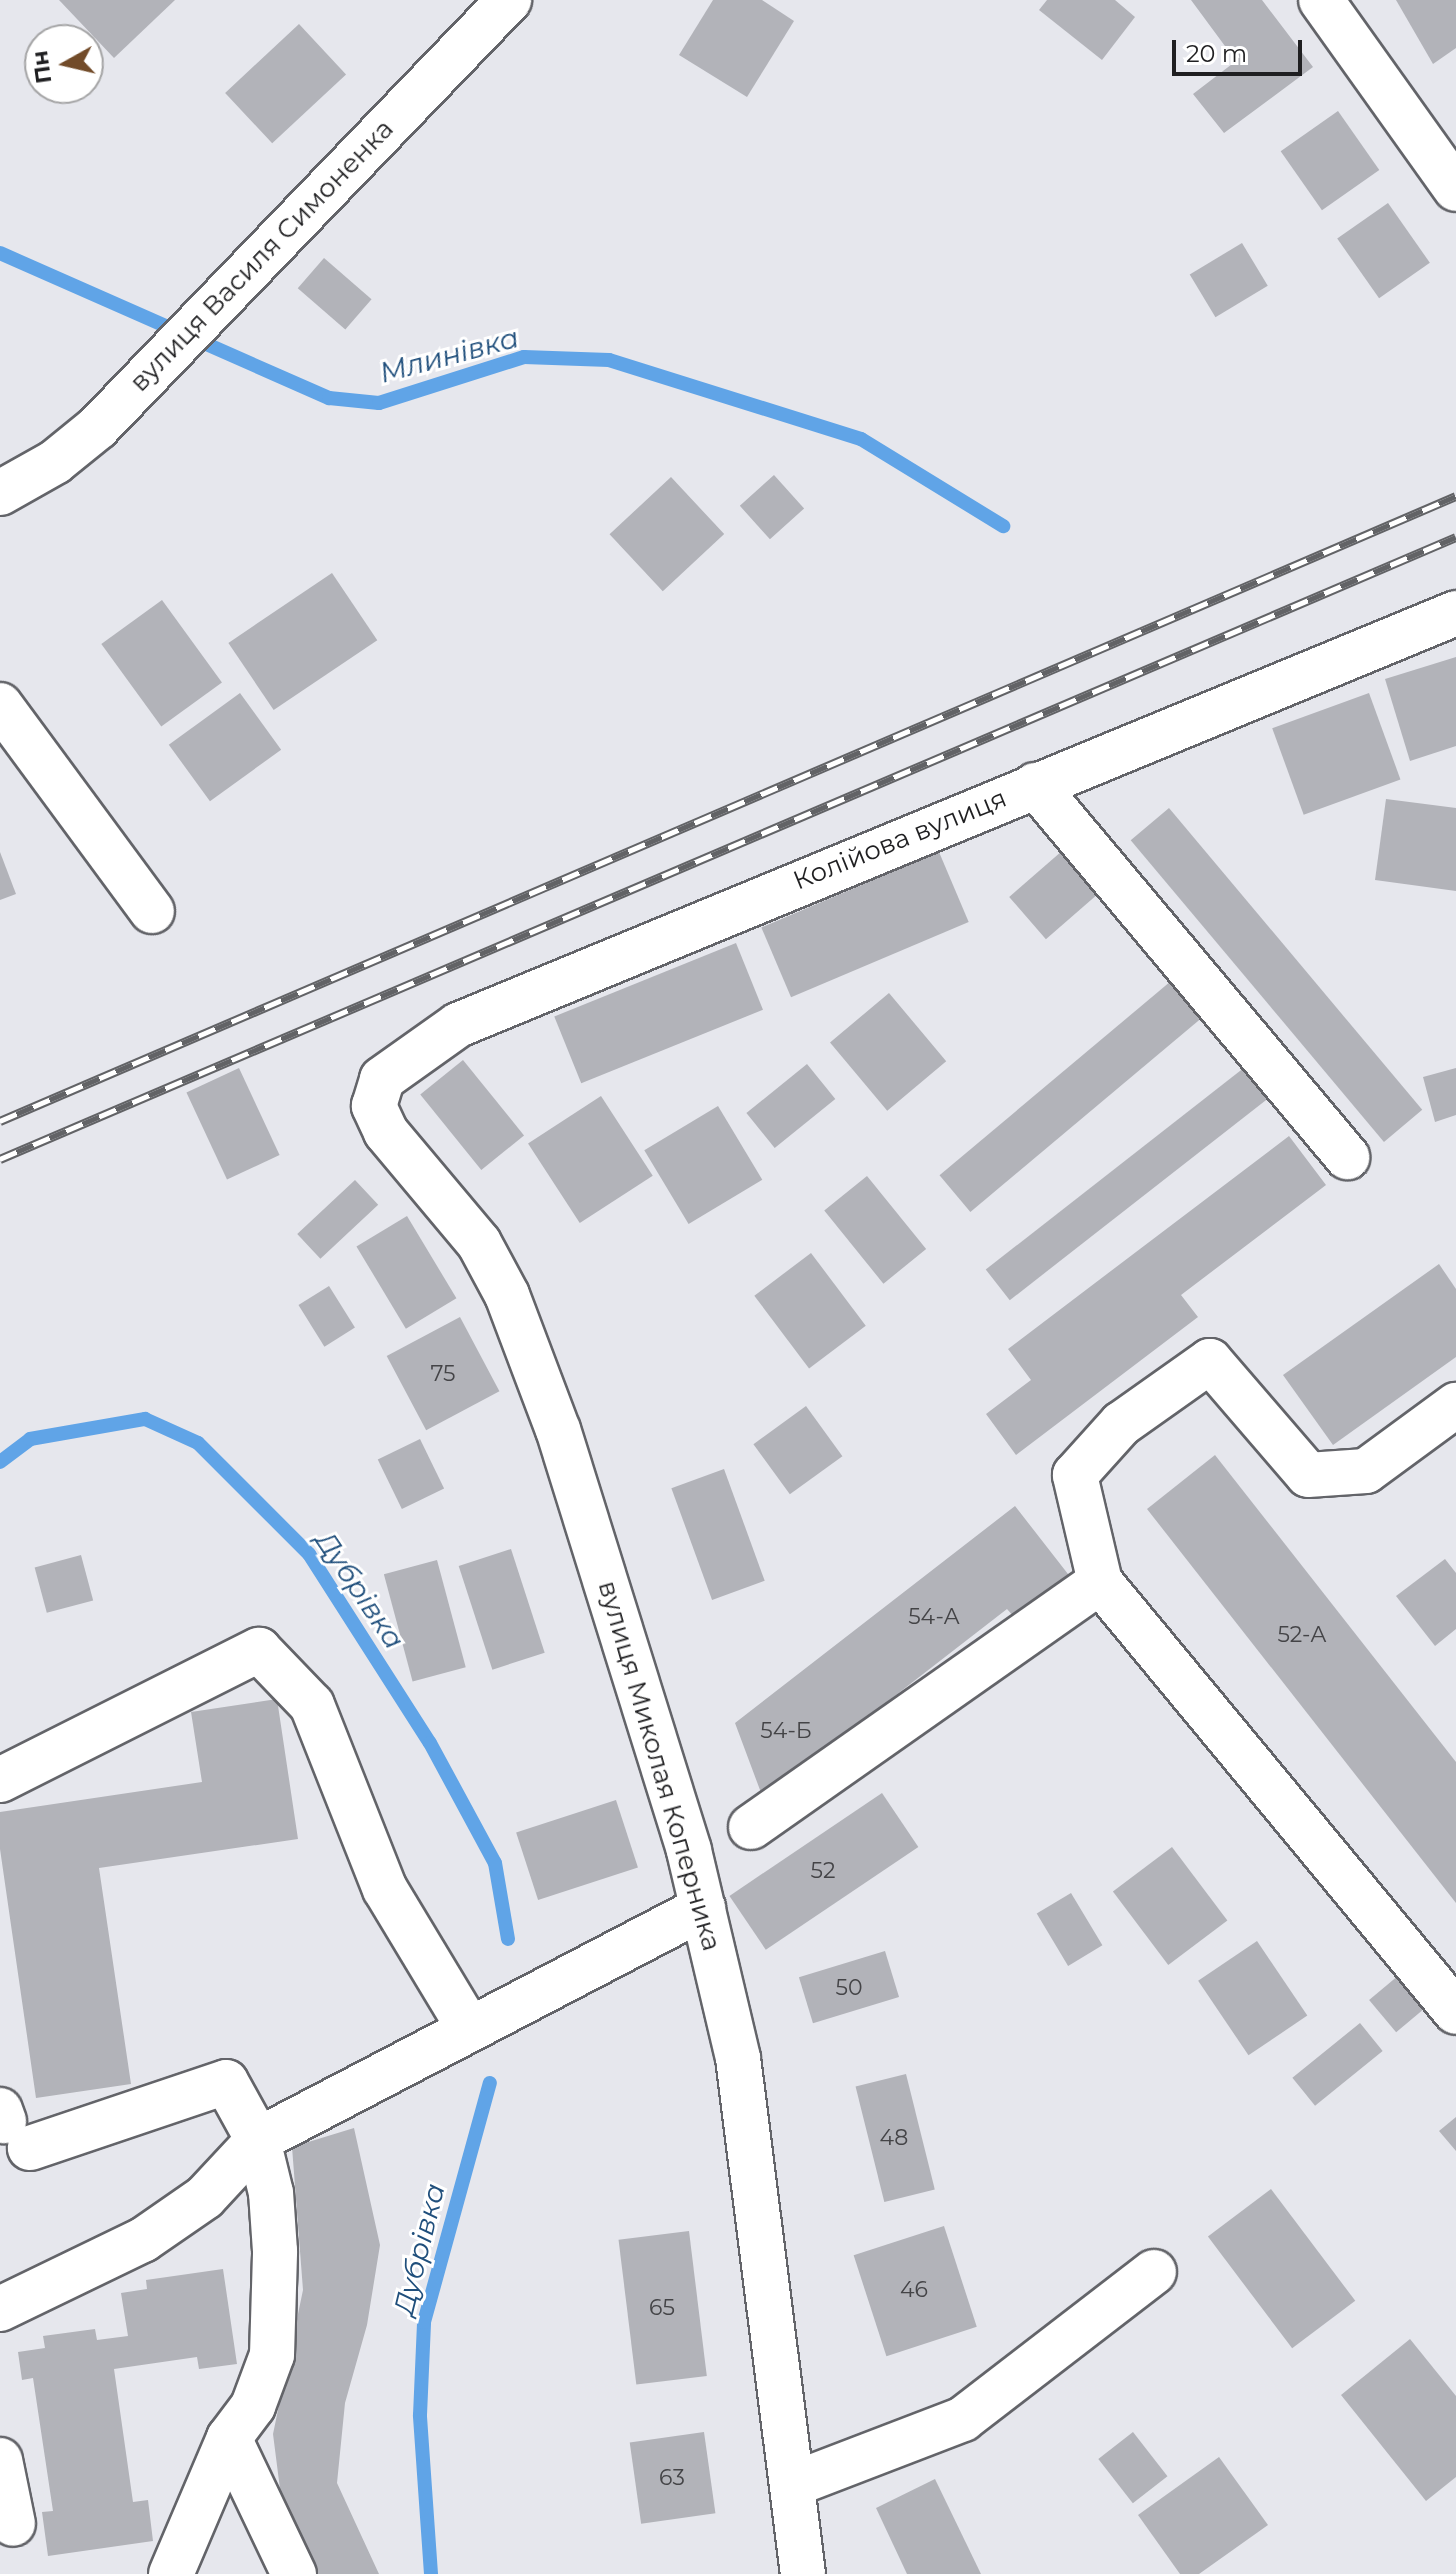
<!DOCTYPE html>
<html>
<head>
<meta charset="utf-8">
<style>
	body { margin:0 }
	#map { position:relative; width:1456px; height:2574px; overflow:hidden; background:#e6e7ed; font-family:Montserrat,sans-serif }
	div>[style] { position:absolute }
	.stream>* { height:14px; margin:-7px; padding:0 7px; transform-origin:7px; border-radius:7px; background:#60a4e7 }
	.building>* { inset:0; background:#b2b3b9; transform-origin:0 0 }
	.roads { filter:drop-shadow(2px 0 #636469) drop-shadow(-2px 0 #636469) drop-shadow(0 2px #636469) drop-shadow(0 -2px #636469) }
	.minor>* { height:44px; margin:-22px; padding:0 22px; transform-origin:22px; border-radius:22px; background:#fff }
	.rail>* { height:9px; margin-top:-4.5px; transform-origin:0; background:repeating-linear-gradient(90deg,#fff 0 18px,#626366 0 36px); box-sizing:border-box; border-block:2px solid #626366 }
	span { translate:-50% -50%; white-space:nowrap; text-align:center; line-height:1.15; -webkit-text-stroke:6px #fff; paint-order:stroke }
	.number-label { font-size:22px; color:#444447 }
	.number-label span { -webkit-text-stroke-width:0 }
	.street-label { font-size:26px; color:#1f1f21 }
	.water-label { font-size:28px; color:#204f7c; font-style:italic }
	.north { position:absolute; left:24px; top:24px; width:80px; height:80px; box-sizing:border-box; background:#fff; border:2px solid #a5a5a6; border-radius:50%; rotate:262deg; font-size:22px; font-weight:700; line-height:32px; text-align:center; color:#1f1f21 }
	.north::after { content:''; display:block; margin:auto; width:28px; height:36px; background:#724b29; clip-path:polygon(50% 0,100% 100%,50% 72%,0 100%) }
	.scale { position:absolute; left:1172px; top:40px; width:130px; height:36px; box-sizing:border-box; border:4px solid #1f1f21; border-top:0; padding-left:10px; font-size:24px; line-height:28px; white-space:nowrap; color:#1f1f21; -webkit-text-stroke:6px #fff; paint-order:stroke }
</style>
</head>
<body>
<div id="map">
	<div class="stream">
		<i style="left:0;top:253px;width:360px;rotate:23.8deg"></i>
		<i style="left:329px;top:398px;width:50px;rotate:5.7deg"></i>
		<i style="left:379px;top:403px;width:152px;rotate:-17.6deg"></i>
		<i style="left:524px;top:357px;width:85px;rotate:2deg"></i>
		<i style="left:609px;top:360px;width:264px;rotate:17.4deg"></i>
		<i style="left:861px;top:439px;width:167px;rotate:31.5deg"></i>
		<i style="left:0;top:1462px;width:38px;rotate:-37deg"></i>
		<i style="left:30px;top:1439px;width:117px;rotate:-9.9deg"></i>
		<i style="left:145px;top:1419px;width:58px;rotate:24.4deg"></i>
		<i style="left:198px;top:1443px;width:157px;rotate:45deg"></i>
		<i style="left:309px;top:1554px;width:224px;rotate:57.4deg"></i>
		<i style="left:430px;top:1743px;width:136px;rotate:61.6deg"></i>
		<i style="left:495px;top:1863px;width:77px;rotate:80.3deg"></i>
		<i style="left:431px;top:2574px;width:159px;rotate:-94deg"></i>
		<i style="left:420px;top:2415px;width:93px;rotate:-87.5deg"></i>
		<i style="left:424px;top:2322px;width:248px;rotate:-74.6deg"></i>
	</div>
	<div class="building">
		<i style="clip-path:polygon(59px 0,175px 0,114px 58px)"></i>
		<i style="clip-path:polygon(713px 0,762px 0,794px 21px,747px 97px,679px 55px)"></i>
		<i style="clip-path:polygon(1047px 0,1115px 0,1135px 17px,1102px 60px,1039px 10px)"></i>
		<i style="clip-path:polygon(1191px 0,1262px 0,1313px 67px,1224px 133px,1193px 94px,1236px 61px)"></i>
		<i style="clip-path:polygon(1396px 0,1456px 0,1456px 48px,1433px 64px)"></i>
		<i style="left:299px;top:24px;width:69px;height:101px;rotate:47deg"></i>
		<i style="left:1338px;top:111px;width:72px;height:70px;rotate:55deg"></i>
		<i style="left:1388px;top:203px;width:73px;height:62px;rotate:55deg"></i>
		<i style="left:1242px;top:243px;width:50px;height:61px;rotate:59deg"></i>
		<i style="left:324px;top:258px;width:63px;height:40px;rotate:41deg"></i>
		<i style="left:774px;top:475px;width:45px;height:46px;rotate:48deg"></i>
		<i style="left:671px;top:477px;width:78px;height:84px;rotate:47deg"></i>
		<i style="left:332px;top:573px;width:81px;height:125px;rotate:56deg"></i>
		<i style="left:162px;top:600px;width:102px;height:75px;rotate:54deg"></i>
		<i style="clip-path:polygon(1456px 657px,1456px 746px,1410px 761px,1385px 679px)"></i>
		<i style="left:240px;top:693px;width:70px;height:88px;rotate:54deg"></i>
		<i style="left:1369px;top:693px;width:92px;height:103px;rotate:70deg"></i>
		<i style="clip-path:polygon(1386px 799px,1456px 808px,1456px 891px,1375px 880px)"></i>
		<i style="left:1169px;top:808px;width:394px;height:50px;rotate:50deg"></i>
		<i style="left:1062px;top:851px;width:56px;height:70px;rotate:49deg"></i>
		<i style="clip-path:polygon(0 852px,16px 894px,0 900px)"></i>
		<i style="left:939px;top:852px;width:76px;height:193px;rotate:67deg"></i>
		<i style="left:736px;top:943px;width:72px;height:196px;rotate:68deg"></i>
		<i style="left:1177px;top:976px;width:48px;height:310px;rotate:50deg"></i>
		<i style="left:889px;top:993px;width:89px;height:77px;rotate:50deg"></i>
		<i style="left:463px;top:1060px;width:97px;height:55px;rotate:51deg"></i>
		<i style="left:807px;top:1064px;width:45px;height:78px;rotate:51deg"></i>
		<i style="left:1245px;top:1067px;width:39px;height:329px;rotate:52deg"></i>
		<i style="left:239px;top:1068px;width:96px;height:58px;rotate:65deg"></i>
		<i style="clip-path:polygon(1456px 1068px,1456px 1115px,1435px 1122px,1423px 1077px)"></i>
		<i style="left:601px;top:1096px;width:95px;height:87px;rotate:57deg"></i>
		<i style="left:718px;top:1106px;width:86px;height:86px;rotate:59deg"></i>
		<i style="clip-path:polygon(1289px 1136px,1326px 1185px,1181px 1295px,1198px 1317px,1016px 1455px,986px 1414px,1031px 1380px,1008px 1349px)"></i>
		<i style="left:867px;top:1176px;width:94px;height:55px;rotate:51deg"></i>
		<i style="left:355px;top:1180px;width:34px;height:79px;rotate:47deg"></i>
		<i style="left:407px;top:1216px;width:96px;height:59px;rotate:59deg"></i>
		<i style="left:811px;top:1253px;width:91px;height:71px;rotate:53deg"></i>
		<i style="clip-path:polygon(1439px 1264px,1456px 1289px,1456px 1357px,1333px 1445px,1283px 1375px)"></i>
		<i style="left:329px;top:1286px;width:49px;height:36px;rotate:58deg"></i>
		<i style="left:460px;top:1317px;width:84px;height:83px;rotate:62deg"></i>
		<i style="left:806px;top:1406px;width:62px;height:65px;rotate:54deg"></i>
		<i style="left:420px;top:1439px;width:55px;height:47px;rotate:64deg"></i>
		<i style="clip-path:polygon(1215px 1455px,1456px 1762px,1456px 1903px,1147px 1509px)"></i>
		<i style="left:724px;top:1469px;width:119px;height:56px;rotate:70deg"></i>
		<i style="clip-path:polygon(1015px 1506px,1075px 1583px,1021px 1625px,1007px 1609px,763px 1798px,735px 1723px)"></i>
		<i style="left:511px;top:1549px;width:109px;height:55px;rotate:72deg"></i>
		<i style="left:81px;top:1555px;width:47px;height:48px;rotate:75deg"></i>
		<i style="clip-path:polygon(1445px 1559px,1456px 1573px,1456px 1629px,1435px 1646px,1396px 1596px)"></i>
		<i style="left:437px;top:1560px;width:111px;height:55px;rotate:75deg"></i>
		<i style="clip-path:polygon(277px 1699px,298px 1839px,99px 1868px,131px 2084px,36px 2098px,0 1849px,0 1812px,202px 1782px,191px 1712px)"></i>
		<i style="left:882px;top:1793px;width:65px;height:184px;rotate:56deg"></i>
		<i style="left:616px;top:1800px;width:71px;height:105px;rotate:72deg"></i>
		<i style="left:1172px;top:1847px;width:92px;height:74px;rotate:53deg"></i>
		<i style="left:1071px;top:1893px;width:61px;height:40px;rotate:59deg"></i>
		<i style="left:1257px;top:1941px;width:90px;height:71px;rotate:56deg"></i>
		<i style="left:885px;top:1951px;width:48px;height:90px;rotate:73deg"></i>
		<i style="left:1399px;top:1975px;width:42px;height:39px;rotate:50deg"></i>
		<i style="left:1360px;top:2023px;width:36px;height:87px;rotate:51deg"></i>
		<i style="left:906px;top:2074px;width:119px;height:52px;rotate:76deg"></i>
		<i style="clip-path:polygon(1456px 2117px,1456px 2151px,1439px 2131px)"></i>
		<i style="clip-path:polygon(354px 2128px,380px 2245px,367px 2325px,345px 2403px,337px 2483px,379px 2574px,317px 2574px,280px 2489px,273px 2434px,303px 2290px,292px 2147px)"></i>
		<i style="left:1271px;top:2189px;width:140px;height:79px;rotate:53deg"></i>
		<i style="left:944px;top:2226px;width:106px;height:95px;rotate:72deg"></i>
		<i style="left:689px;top:2231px;width:146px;height:71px;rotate:83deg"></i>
		<i style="clip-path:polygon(223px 2269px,237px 2364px,199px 2369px,197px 2357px,114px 2369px,133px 2502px,148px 2500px,153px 2541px,48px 2556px,42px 2512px,53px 2511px,33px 2378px,22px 2380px,18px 2352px,45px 2348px,43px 2336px,95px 2329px,97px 2340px,128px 2336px,121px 2293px,147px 2289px,146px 2280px)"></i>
		<i style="clip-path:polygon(1410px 2339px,1456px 2396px,1456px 2477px,1426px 2501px,1341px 2395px)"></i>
		<i style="left:704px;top:2432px;width:82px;height:75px;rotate:82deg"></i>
		<i style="left:1133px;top:2432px;width:56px;height:44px;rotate:52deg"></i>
		<i style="clip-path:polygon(1219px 2457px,1268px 2525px,1199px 2574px,1180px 2574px,1138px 2515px)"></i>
		<i style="clip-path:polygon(935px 2479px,981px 2574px,907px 2574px,876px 2508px)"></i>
	</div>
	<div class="roads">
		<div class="minor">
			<i style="left:1321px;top:0;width:232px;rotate:54.5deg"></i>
			<i style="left:0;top:493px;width:63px;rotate:-29.4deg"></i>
			<i style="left:55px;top:462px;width:55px;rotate:-39.1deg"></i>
			<i style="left:98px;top:427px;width:593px;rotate:-46.09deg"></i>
			<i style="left:0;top:705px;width:256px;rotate:53.6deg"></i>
			<i style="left:1035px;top:785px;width:486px;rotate:50deg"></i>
			<i style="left:1100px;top:1582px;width:110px;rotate:-103.2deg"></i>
			<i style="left:1075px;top:1475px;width:69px;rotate:-48deg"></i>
			<i style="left:1121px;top:1424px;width:109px;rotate:-35.3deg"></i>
			<i style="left:1210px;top:1361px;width:150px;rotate:49.3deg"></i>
			<i style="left:1308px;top:1475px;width:58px;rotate:-3.9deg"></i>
			<i style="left:1366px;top:1471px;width:112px;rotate:-36.3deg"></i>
			<i style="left:0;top:1780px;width:290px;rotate:-26.7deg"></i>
			<i style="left:259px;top:1650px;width:76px;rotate:46.1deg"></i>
			<i style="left:312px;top:1705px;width:198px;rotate:68.4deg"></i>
			<i style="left:385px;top:1889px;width:162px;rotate:58.9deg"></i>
			<i style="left:751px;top:1827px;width:426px;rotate:-35.1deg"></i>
			<i style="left:1100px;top:1582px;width:558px;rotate:50.38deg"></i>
			<i style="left:0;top:2110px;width:12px;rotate:70deg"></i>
			<i style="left:0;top:2309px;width:159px;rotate:-25.8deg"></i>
			<i style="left:143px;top:2240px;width:75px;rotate:-34.7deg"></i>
			<i style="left:205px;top:2197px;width:78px;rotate:-47.1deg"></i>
			<i style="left:258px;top:2140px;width:66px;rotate:-118.9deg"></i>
			<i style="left:226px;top:2082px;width:207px;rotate:161.4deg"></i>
			<i style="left:229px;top:2438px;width:151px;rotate:64.5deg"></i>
			<i style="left:0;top:2460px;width:65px;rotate:78.5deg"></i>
			<i style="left:794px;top:2484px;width:181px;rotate:-21deg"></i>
			<i style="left:963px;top:2419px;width:241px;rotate:-37.6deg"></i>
			<i style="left:171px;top:2574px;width:148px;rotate:-66.9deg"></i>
			<i style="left:229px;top:2438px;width:40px;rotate:-53deg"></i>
			<i style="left:253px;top:2406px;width:54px;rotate:-69.6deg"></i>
			<i style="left:272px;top:2355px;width:104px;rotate:-88.3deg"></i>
			<i style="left:275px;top:2251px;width:58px;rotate:-93.9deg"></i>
			<i style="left:271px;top:2193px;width:55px;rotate:-103.8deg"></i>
			<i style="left:258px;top:2140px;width:502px;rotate:-27.54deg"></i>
			<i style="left:803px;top:2574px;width:520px;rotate:-97.18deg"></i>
			<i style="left:738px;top:2058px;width:214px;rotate:-103.3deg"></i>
			<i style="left:689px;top:1850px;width:440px;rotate:-107.3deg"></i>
			<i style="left:558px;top:1430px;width:144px;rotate:-110.7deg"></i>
			<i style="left:507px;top:1295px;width:59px;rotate:-118.3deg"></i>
			<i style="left:479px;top:1243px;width:145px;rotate:-130deg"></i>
			<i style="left:386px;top:1132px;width:29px;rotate:-115deg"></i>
			<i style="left:374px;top:1106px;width:28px;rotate:-73deg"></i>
			<i style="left:382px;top:1079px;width:93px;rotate:-35.4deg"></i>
			<i style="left:458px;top:1025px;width:1080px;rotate:-22.43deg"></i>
		</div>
	</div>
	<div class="rail">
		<i style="left:0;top:1121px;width:1584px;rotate:-23.23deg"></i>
		<i style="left:0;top:1159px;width:1583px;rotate:-23.13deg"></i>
	</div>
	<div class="number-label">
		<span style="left:443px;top:1374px">75</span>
		<span style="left:934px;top:1617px">54-А</span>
		<span style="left:1302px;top:1635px">52-А</span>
		<span style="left:786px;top:1731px">54-Б</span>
		<span style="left:823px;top:1871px">52</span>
		<span style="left:849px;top:1988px">50</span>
		<span style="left:894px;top:2138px">48</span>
		<span style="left:914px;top:2290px">46</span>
		<span style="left:662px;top:2308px">65</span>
		<span style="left:672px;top:2478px">63</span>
	</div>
	<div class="street-label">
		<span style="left:262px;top:256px;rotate:-46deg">вулиця Василя Симоненка</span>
		<span style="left:900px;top:840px;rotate:-22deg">Колійова вулиця</span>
		<span style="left:659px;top:1766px;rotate:74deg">вулиця Миколая Коперника</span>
	</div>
	<div class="water-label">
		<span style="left:449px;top:355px;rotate:-15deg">Млинівка</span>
		<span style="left:360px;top:1590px;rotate:56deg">Дубрівка</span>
		<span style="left:419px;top:2249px;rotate:-76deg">Дубрівка</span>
	</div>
	<div class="north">Пн</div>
	<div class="scale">20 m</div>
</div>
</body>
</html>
